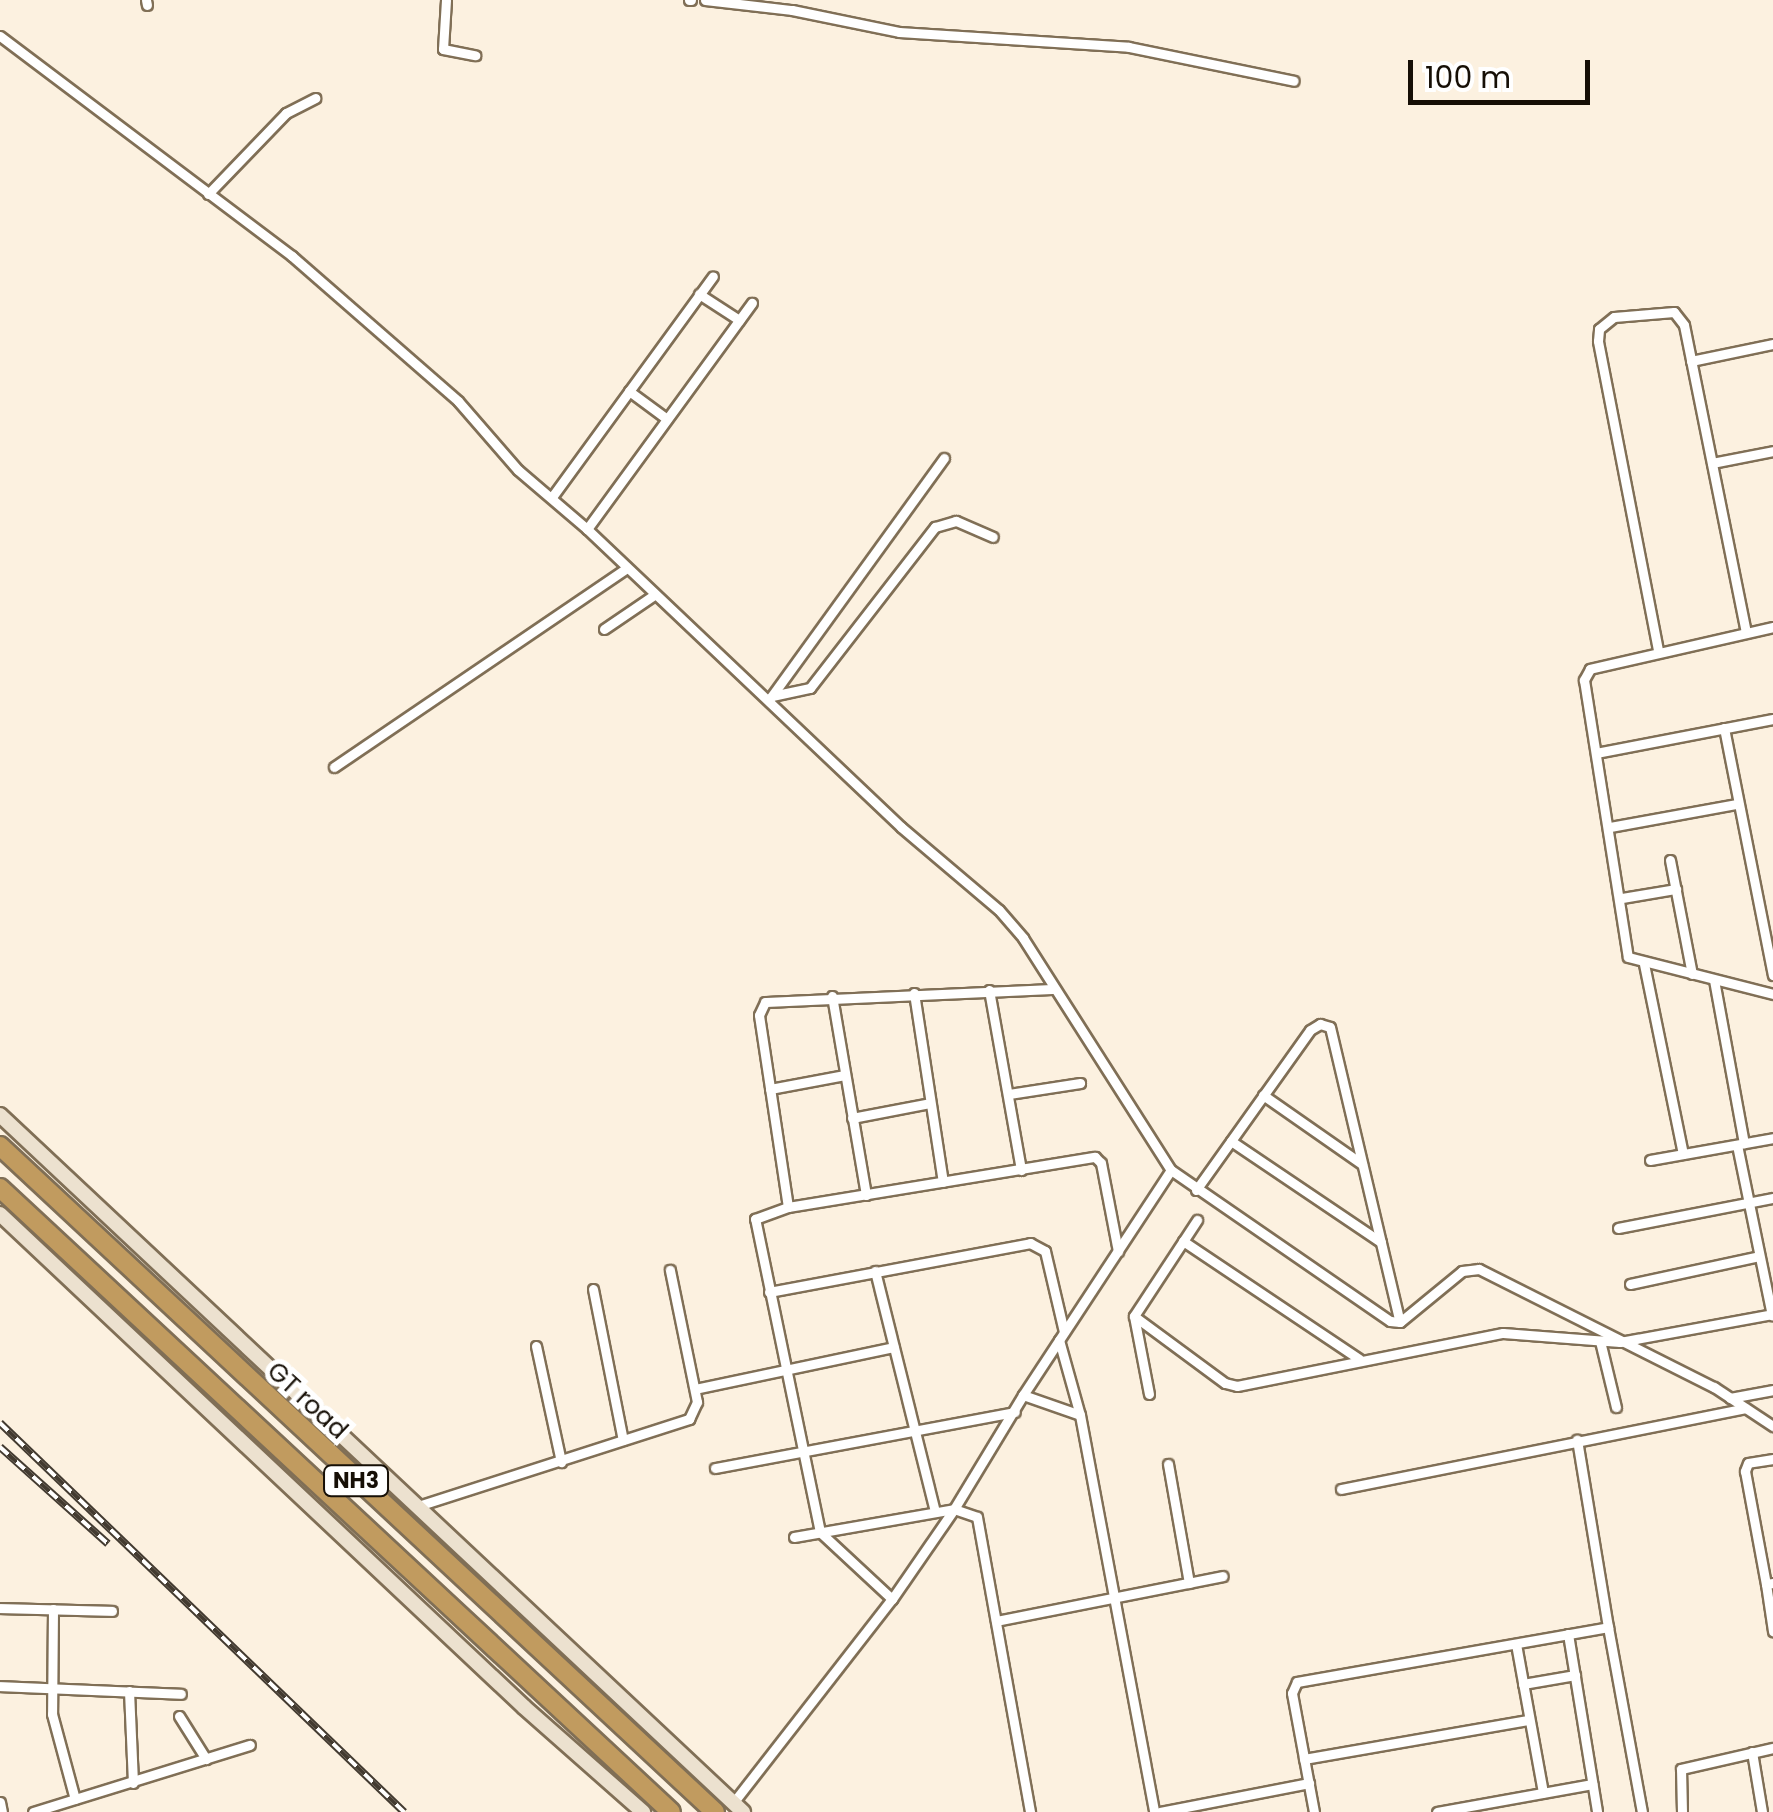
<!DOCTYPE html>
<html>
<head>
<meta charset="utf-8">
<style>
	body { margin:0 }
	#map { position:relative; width:1773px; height:1812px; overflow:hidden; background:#fcf1e0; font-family:Poppins,sans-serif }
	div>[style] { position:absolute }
	.roads { filter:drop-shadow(2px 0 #806f56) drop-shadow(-2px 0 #806f56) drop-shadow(0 2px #806f56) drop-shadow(0 -2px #806f56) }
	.street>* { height:9px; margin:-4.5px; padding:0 4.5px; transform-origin:4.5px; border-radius:4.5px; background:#fff }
	.secondary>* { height:14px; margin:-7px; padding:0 7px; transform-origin:7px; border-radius:7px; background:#ece1cf }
	.highway>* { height:18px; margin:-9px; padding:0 9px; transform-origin:9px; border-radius:9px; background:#c19b5f }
	.rail>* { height:8px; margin-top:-4px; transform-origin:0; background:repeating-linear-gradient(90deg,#fff 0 11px,#433b31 0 22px); box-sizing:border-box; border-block:2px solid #433b31 }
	span { translate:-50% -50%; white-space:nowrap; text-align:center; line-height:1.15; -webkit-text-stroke:10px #fff; paint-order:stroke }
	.shield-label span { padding:2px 8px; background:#fff; border:2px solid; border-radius:8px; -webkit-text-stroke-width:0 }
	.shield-label { font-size:22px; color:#160f06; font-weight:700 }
	.street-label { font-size:25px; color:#160f06 }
	.scale { position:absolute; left:1408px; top:60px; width:182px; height:45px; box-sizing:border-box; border:5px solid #160f06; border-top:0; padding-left:12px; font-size:30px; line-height:35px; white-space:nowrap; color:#160f06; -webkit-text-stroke:8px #fff; paint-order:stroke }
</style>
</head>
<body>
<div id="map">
	<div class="roads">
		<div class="street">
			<i style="left:146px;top:0;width:5px;rotate:79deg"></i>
			<i style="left:446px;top:0;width:49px;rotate:93.5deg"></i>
			<i style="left:443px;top:49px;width:33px;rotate:11deg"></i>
			<i style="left:689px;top:0;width:2px"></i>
			<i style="left:705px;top:0;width:88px;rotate:6.6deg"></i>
			<i style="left:792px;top:10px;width:109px;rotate:11.6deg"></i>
			<i style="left:899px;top:32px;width:230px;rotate:3.7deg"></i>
			<i style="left:1129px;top:47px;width:168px;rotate:11.6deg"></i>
			<i style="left:0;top:36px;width:366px;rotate:37deg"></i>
			<i style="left:292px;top:256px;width:220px;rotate:41.1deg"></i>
			<i style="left:458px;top:401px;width:91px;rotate:49deg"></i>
			<i style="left:518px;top:470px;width:91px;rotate:40.5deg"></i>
			<i style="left:587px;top:529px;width:433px;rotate:43.5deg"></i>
			<i style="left:901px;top:827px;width:128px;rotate:40.3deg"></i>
			<i style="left:999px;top:910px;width:37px;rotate:49deg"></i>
			<i style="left:1023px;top:938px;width:275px;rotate:57.5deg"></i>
			<i style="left:1171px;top:1170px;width:266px;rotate:34.6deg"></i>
			<i style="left:1390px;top:1321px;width:10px;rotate:6deg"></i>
			<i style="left:1400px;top:1322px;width:80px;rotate:-39.4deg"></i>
			<i style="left:1462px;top:1271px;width:17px;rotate:-7deg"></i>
			<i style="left:1479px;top:1269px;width:263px;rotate:26.7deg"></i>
			<i style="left:1714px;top:1387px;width:71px;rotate:33.5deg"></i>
			<i style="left:208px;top:194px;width:112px;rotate:-46.1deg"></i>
			<i style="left:286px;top:113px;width:33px;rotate:-27deg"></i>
			<i style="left:699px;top:294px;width:48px;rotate:33deg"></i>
			<i style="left:1691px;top:361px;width:84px;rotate:-11.7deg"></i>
			<i style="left:629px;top:391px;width:47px;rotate:36.4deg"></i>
			<i style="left:1712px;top:463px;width:62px;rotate:-11.1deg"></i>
			<i style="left:552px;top:497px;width:273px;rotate:-53.9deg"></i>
			<i style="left:587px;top:529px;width:280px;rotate:-53.9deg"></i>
			<i style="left:1773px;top:627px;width:188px;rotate:167.1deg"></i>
			<i style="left:1590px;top:669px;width:13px;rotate:119deg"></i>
			<i style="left:1584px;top:680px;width:280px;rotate:81deg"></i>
			<i style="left:1628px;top:957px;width:150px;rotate:14.3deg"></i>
			<i style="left:604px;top:629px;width:60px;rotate:-34.2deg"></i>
			<i style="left:1658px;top:650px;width:315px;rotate:-101deg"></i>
			<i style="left:1598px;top:341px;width:12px;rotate:-85deg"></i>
			<i style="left:1599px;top:329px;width:19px;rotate:-39deg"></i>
			<i style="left:1614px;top:317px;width:60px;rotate:-4.8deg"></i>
			<i style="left:1674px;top:312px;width:16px;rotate:52deg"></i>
			<i style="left:1684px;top:325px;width:314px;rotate:78.6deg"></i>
			<i style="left:772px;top:696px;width:39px;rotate:-12deg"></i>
			<i style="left:810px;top:688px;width:204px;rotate:-52.2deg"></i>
			<i style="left:935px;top:527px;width:22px;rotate:-16deg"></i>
			<i style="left:956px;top:521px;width:40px;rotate:23.4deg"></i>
			<i style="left:771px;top:697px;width:295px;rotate:-54.1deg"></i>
			<i style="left:1724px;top:728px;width:252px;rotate:78.8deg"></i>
			<i style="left:1596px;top:753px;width:180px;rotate:-10.9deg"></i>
			<i style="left:334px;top:767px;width:354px;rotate:-34.2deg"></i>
			<i style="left:1610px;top:827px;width:129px;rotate:-10.3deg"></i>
			<i style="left:1670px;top:860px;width:116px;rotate:79.1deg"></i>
			<i style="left:1622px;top:898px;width:55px;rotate:-9.5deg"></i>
			<i style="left:1644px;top:964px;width:194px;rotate:78.4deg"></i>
			<i style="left:1714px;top:980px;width:166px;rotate:79.6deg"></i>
			<i style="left:989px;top:990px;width:183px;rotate:79.9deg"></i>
			<i style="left:914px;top:993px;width:191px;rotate:81.3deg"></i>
			<i style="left:832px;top:996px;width:202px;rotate:80.3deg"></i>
			<i style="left:770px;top:1089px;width:76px;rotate:-10.6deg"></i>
			<i style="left:1009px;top:1094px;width:72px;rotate:-8.8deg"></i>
			<i style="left:1263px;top:1095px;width:121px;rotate:34.9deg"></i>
			<i style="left:852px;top:1118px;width:79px;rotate:-10.9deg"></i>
			<i style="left:1231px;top:1141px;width:181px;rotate:34deg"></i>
			<i style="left:1737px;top:1145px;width:174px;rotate:78.4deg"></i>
			<i style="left:1650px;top:1160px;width:125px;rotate:-10.1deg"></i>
			<i style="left:1196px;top:1190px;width:196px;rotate:-54.5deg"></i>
			<i style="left:1310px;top:1030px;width:12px;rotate:-31deg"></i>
			<i style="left:1320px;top:1024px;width:10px;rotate:17deg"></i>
			<i style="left:1330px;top:1027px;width:303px;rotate:76.7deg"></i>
			<i style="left:788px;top:1207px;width:194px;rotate:-98.6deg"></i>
			<i style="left:759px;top:1015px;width:14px;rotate:-65deg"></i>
			<i style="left:765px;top:1002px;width:288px;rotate:-2.6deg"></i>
			<i style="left:1618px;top:1228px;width:158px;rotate:-11deg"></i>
			<i style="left:1183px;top:1241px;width:212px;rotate:33.8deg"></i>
			<i style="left:875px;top:1271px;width:248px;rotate:76deg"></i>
			<i style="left:1630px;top:1284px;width:132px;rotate:-12.2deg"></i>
			<i style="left:593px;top:1289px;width:154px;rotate:78.8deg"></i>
			<i style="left:769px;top:1292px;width:266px;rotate:-10.6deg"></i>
			<i style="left:1030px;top:1243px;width:17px;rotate:28deg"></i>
			<i style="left:1045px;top:1251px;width:83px;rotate:76.8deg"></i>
			<i style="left:1134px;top:1316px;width:113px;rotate:36.4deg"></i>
			<i style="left:1225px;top:1383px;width:12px;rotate:14deg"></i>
			<i style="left:1237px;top:1386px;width:271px;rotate:-11.3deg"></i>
			<i style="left:1503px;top:1333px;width:117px;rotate:4.4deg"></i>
			<i style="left:1620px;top:1342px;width:156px;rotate:-10.4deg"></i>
			<i style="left:1059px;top:1340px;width:78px;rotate:74.4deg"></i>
			<i style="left:1600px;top:1341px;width:68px;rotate:76.4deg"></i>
			<i style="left:536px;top:1346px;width:119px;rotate:77.8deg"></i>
			<i style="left:695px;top:1389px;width:203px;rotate:-11.9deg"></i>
			<i style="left:1149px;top:1394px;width:79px;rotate:-100.9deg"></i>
			<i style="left:1134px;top:1316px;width:115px;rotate:-56.7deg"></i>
			<i style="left:1023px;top:1395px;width:60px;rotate:19.3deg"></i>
			<i style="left:1080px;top:1415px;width:404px;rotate:79.4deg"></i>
			<i style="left:1730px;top:1398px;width:44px;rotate:-10.5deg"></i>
			<i style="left:1773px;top:1459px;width:25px;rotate:171deg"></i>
			<i style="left:1748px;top:1463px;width:9px;rotate:111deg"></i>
			<i style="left:1745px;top:1471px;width:115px;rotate:79.5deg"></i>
			<i style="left:1766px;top:1584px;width:7px;rotate:-8deg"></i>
			<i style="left:1168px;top:1464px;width:121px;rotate:80deg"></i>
			<i style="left:715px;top:1468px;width:305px;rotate:-10.6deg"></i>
			<i style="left:1341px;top:1489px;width:412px;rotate:-11.3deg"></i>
			<i style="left:418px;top:1506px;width:285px;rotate:-17.8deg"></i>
			<i style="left:689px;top:1419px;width:19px;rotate:-65deg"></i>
			<i style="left:697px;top:1402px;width:135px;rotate:-101.6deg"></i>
			<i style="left:794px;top:1537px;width:162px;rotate:-9.9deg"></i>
			<i style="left:954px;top:1509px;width:24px;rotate:19deg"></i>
			<i style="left:977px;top:1517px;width:300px;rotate:79.8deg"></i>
			<i style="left:1766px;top:1584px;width:48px;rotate:81.5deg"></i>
			<i style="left:892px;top:1599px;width:98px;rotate:-137.1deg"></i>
			<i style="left:820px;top:1532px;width:320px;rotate:-101.7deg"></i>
			<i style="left:755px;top:1219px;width:35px;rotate:-20deg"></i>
			<i style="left:788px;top:1207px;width:311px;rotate:-9.3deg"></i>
			<i style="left:1095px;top:1157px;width:8px;rotate:45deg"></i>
			<i style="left:1101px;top:1163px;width:90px;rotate:79.1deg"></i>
			<i style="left:0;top:1608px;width:112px;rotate:1.5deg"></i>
			<i style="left:53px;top:1609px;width:105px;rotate:90.5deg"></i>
			<i style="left:52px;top:1714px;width:88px;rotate:74.9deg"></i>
			<i style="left:996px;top:1621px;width:231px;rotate:-11.2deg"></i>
			<i style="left:1608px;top:1627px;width:188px;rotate:79.6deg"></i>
			<i style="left:1568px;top:1634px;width:180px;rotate:80.7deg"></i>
			<i style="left:1516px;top:1644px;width:151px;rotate:79.7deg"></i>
			<i style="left:1523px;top:1684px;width:53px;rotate:-9.8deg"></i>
			<i style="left:0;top:1686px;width:181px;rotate:2.5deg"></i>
			<i style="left:129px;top:1691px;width:92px;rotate:87.5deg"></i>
			<i style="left:179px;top:1716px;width:51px;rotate:57.9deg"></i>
			<i style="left:1752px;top:1752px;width:61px;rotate:80.5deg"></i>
			<i style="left:1304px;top:1759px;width:227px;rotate:-9.9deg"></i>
			<i style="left:0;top:1802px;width:10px;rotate:79deg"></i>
			<i style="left:733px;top:1803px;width:259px;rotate:-52.1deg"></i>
			<i style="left:892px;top:1599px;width:109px;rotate:-55.4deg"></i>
			<i style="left:954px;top:1509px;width:133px;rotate:-58.8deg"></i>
			<i style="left:1023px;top:1395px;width:269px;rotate:-56.7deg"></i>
			<i style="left:33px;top:1812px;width:227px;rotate:-17.2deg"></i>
			<i style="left:1160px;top:1812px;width:152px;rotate:-11deg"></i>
			<i style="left:1314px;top:1812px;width:121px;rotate:-100.5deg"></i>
			<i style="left:1292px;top:1693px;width:12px;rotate:-66deg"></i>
			<i style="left:1297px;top:1682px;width:316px;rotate:-10deg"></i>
			<i style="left:1608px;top:1627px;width:190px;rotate:-99.4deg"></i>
			<i style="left:1437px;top:1812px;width:158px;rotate:-10.2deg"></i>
			<i style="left:1682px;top:1812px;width:43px;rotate:-91.3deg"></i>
			<i style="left:1681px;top:1769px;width:94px;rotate:-12.9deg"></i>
		</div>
		<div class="secondary">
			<i style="left:0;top:1115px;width:1019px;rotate:43.17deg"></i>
			<i style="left:0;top:1214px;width:719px;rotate:43.25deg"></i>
			<i style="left:524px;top:1707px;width:159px;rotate:41.4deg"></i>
		</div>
		<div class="highway">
			<i style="left:0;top:1146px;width:977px;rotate:42.97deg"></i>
			<i style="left:0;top:1188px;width:916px;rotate:42.92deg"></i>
		</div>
	</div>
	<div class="rail">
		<i style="left:0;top:1423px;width:561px;rotate:43.92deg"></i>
		<i style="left:0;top:1447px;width:145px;rotate:41.9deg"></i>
	</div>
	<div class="shield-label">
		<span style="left:356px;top:1481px">NH3</span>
	</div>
	<div class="street-label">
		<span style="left:307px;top:1401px;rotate:43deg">GT road</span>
	</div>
	<div class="scale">100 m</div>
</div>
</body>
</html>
